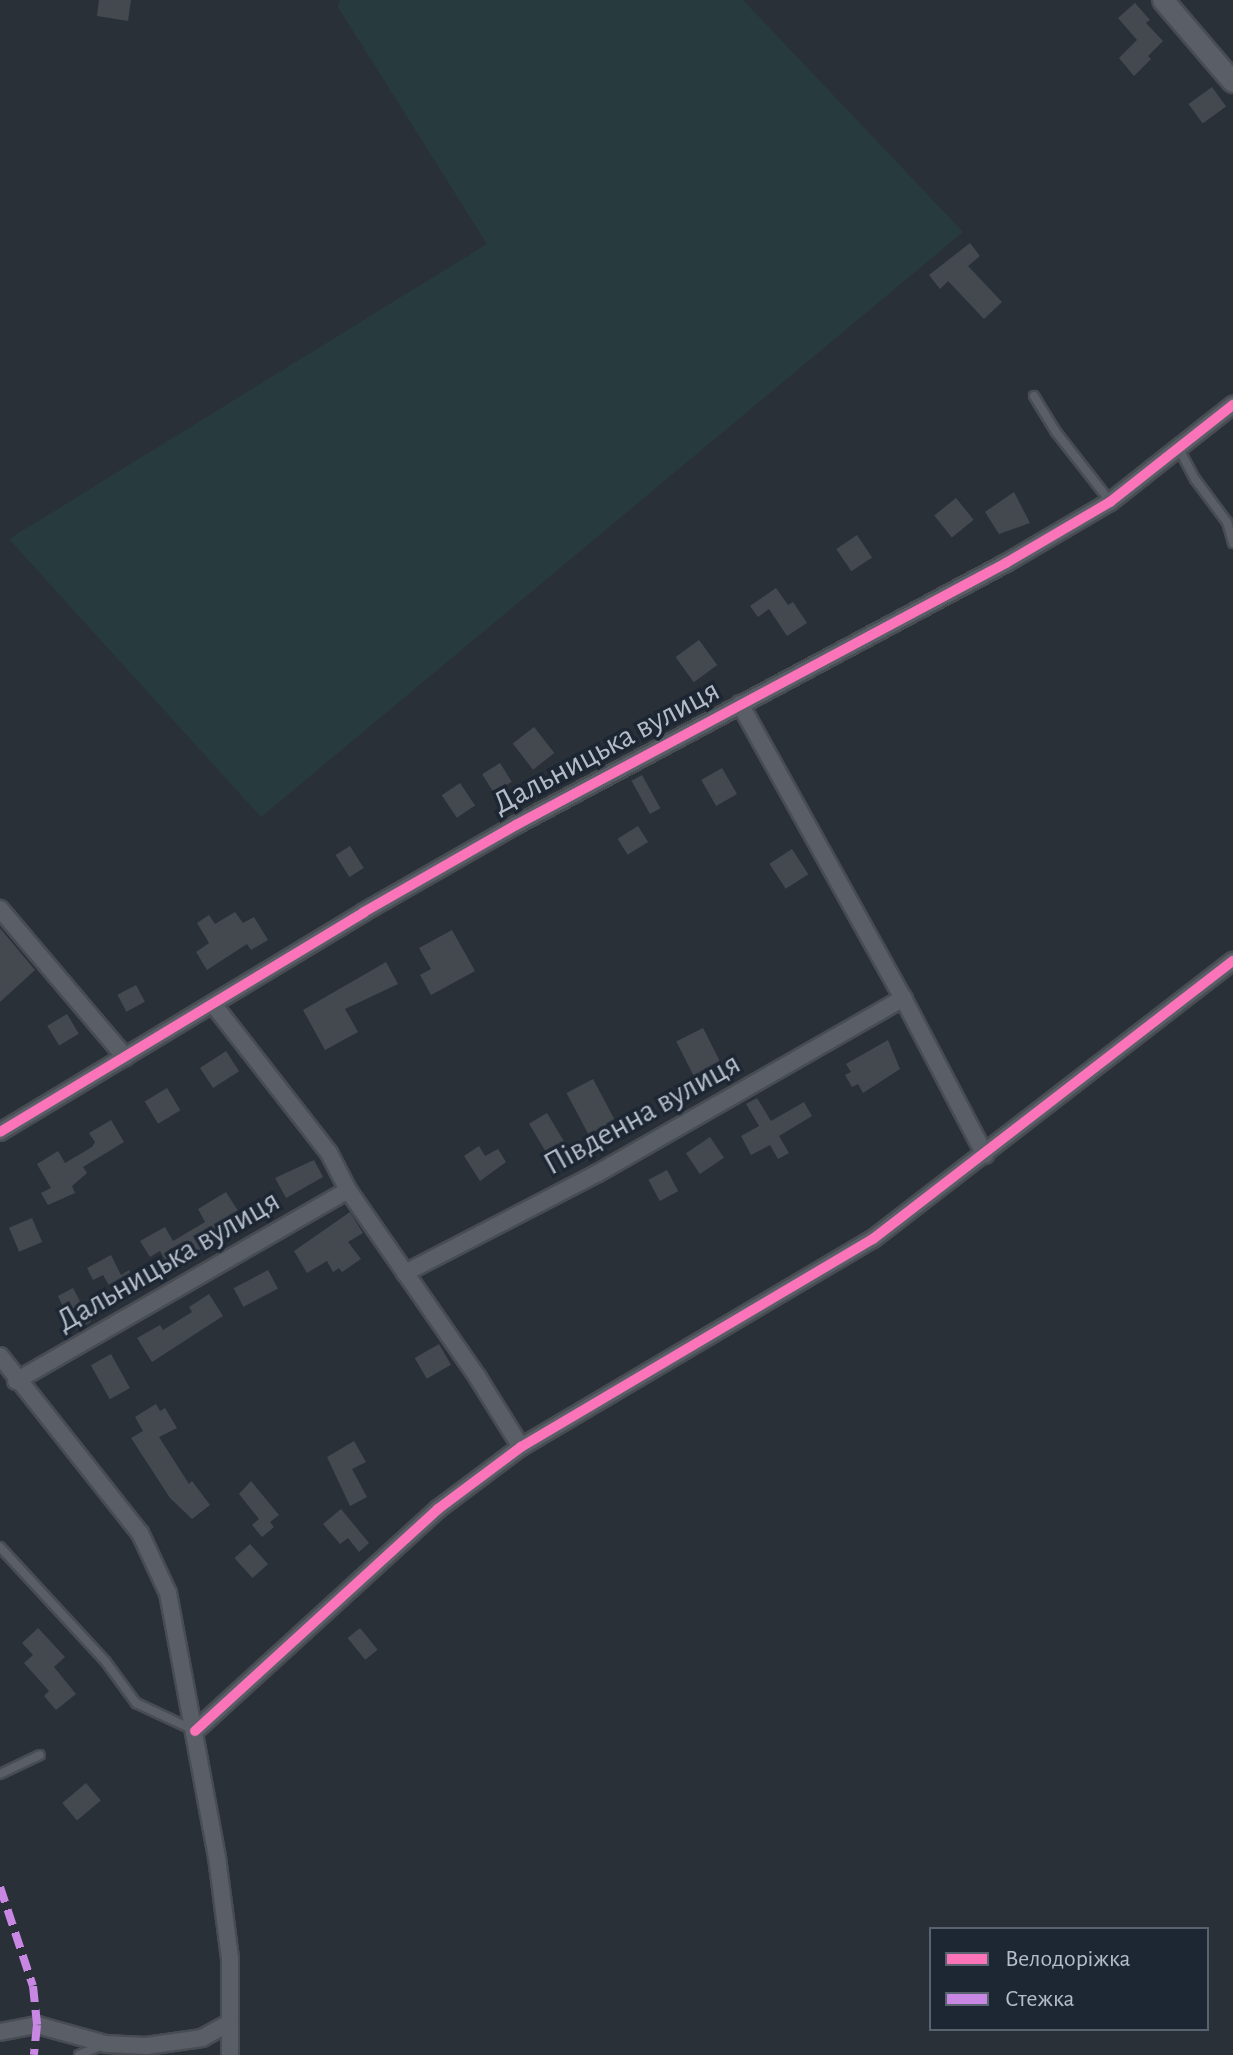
<!DOCTYPE html>
<html>
<head>
<meta charset="utf-8">
<style>
	body { margin:0 }
	#map { position:relative; width:1233px; height:2055px; overflow:hidden; background:#2a3038; font-family:"Alegreya Sans",sans-serif }
	div>[style] { position:absolute }
	.green>* { inset:0; background:#273a3e }
	.building>* { inset:0; background:#444950; transform-origin:0 0 }
	.roads { filter:drop-shadow(2px 0 #484c53) drop-shadow(-2px 0 #484c53) drop-shadow(0 2px #484c53) drop-shadow(0 -2px #484c53) }
	.service>* { height:8px; margin:-4px; padding:0 4px; transform-origin:4px; border-radius:4px; background:#5a5e66 }
	.minor>* { height:16px; margin:-8px; padding:0 8px; transform-origin:8px; border-radius:8px; background:#5a5e66 }
	.tertiary>* { height:20px; margin:-10px; padding:0 10px; transform-origin:10px; border-radius:10px; background:#5a5e66 }
	.quiet>* { height:8px; margin-top:-4px; transform-origin:0; background:repeating-linear-gradient(90deg,#c787e3 0 16px,transparent 0 24px) }
	.cycleway>* { height:10px; margin:-5px; padding:0 5px; transform-origin:5px; border-radius:5px; background:#fb73b8 }
	span { translate:-50% -50%; white-space:nowrap; text-align:center; line-height:1.15; -webkit-text-stroke:7px #1d2633; paint-order:stroke }
	.street-label { font-size:32px; color:#b4bcc9 }
	.legend { position:absolute; left:929px; top:1927px; width:280px; height:104px; box-sizing:border-box; background:#1d2633; border:2px solid #59626f; margin:0; padding:10px 14px; list-style:none; font-size:24px; color:#b4bcc9 }
	.legend li { display:flex; align-items:center; gap:16px; height:40px }
	.legend b { width:40px; border:2px solid #59626f }
</style>
</head>
<body>
<div id="map">
	<div class="green">
		<i style="clip-path:polygon(340px 0,743px 0,963px 232px,261px 817px,9px 539px,487px 244px,338px 7px)"></i>
	</div>
	<div class="building">
		<i style="clip-path:polygon(99px 0,131px 0,128px 21px,97px 16px)"></i>
		<i style="clip-path:polygon(1135px 3px,1150px 20px,1146px 23px,1163px 41px,1148px 56px,1151px 59px,1134px 76px,1119px 58px,1137px 40px,1118px 18px)"></i>
		<i style="left:1212px;top:87px;width:24px;height:29px;rotate:54deg"></i>
		<i style="clip-path:polygon(970px 243px,980px 256px,968px 266px,1002px 302px,984px 319px,948px 281px,940px 289px,929px 275px)"></i>
		<i style="clip-path:polygon(1014px 492px,1030px 523px,999px 534px,985px 512px)"></i>
		<i style="left:956px;top:498px;width:28px;height:28px;rotate:51deg"></i>
		<i style="left:857px;top:535px;width:27px;height:25px;rotate:56deg"></i>
		<i style="clip-path:polygon(776px 588px,788px 605px,793px 602px,807px 623px,787px 636px,769px 609px,758px 617px,750px 606px)"></i>
		<i style="left:699px;top:640px;width:31px;height:29px;rotate:54deg"></i>
		<i style="left:534px;top:727px;width:33px;height:27px;rotate:52deg"></i>
		<i style="left:500px;top:763px;width:22px;height:21px;rotate:58deg"></i>
		<i style="left:722px;top:768px;width:30px;height:24px;rotate:60deg"></i>
		<i style="left:642px;top:775px;width:38px;height:12px;rotate:61deg"></i>
		<i style="left:460px;top:783px;width:27px;height:22px;rotate:56deg"></i>
		<i style="left:638px;top:826px;width:19px;height:24px;rotate:58deg"></i>
		<i style="left:350px;top:846px;width:26px;height:17px;rotate:58deg"></i>
		<i style="left:792px;top:849px;width:30px;height:27px;rotate:57deg"></i>
		<i style="clip-path:polygon(235px 912px,243px 923px,254px 917px,268px 940px,251px 950px,247px 944px,207px 970px,196px 952px,209px 943px,197px 923px,209px 915px,215px 924px)"></i>
		<i style="clip-path:polygon(0 928px,35px 970px,0 1002px)"></i>
		<i style="clip-path:polygon(452px 930px,475px 971px,431px 995px,420px 975px,431px 969px,419px 948px)"></i>
		<i style="clip-path:polygon(386px 962px,398px 984px,345px 1009px,358px 1032px,325px 1050px,303px 1010px)"></i>
		<i style="left:136px;top:985px;width:19px;height:21px;rotate:62deg"></i>
		<i style="left:67px;top:1014px;width:23px;height:23px;rotate:59deg"></i>
		<i style="left:703px;top:1028px;width:40px;height:30px;rotate:63deg"></i>
		<i style="clip-path:polygon(888px 1040px,900px 1069px,863px 1093px,858px 1084px,852px 1087px,845px 1075px,851px 1072px,846px 1064px)"></i>
		<i style="left:226px;top:1051px;width:24px;height:31px;rotate:57deg"></i>
		<i style="left:593px;top:1079px;width:47px;height:30px;rotate:62deg"></i>
		<i style="left:167px;top:1088px;width:26px;height:26px;rotate:59deg"></i>
		<i style="clip-path:polygon(757px 1098px,771px 1121px,804px 1102px,812px 1116px,779px 1136px,789px 1153px,778px 1159px,770px 1145px,751px 1155px,741px 1136px,759px 1126px,746px 1104px)"></i>
		<i style="left:547px;top:1113px;width:37px;height:21px;rotate:59deg"></i>
		<i style="clip-path:polygon(111px 1120px,124px 1142px,83px 1167px,87px 1173px,72px 1186px,75px 1193px,48px 1205px,41px 1193px,51px 1188px,37px 1164px,58px 1151px,65px 1163px,92px 1147px,95px 1142px,89px 1133px)"></i>
		<i style="left:710px;top:1137px;width:25px;height:29px;rotate:56deg"></i>
		<i style="clip-path:polygon(479px 1146px,485px 1156px,498px 1149px,506px 1162px,480px 1181px,464px 1156px)"></i>
		<i style="clip-path:polygon(314px 1160px,323px 1177px,286px 1198px,275px 1178px)"></i>
		<i style="left:667px;top:1170px;width:24px;height:21px;rotate:62deg"></i>
		<i style="clip-path:polygon(226px 1192px,249px 1228px,225px 1241px,222px 1237px,189px 1256px,192px 1262px,177px 1271px,174px 1266px,170px 1269px,160px 1251px,150px 1257px,140px 1241px,165px 1227px,173px 1241px,205px 1222px,198px 1209px)"></i>
		<i style="clip-path:polygon(350px 1212px,363px 1233px,348px 1242px,361px 1259px,342px 1272px,339px 1268px,333px 1272px,327px 1261px,307px 1273px,294px 1251px)"></i>
		<i style="left:32px;top:1218px;width:26px;height:25px;rotate:67deg"></i>
		<i style="clip-path:polygon(111px 1255px,121px 1275px,129px 1270px,141px 1292px,120px 1304px,103px 1275px,93px 1280px,87px 1268px)"></i>
		<i style="left:268px;top:1270px;width:21px;height:39px;rotate:62deg"></i>
		<i style="clip-path:polygon(73px 1288px,91px 1322px,76px 1330px,73px 1325px,68px 1328px,62px 1315px,66px 1313px,58px 1296px)"></i>
		<i style="clip-path:polygon(209px 1294px,223px 1316px,152px 1362px,137px 1338px,160px 1325px,163px 1330px,192px 1312px,189px 1307px)"></i>
		<i style="left:439px;top:1344px;width:24px;height:28px;rotate:60deg"></i>
		<i style="left:111px;top:1354px;width:39px;height:23px;rotate:61deg"></i>
		<i style="clip-path:polygon(156px 1404px,160px 1411px,165px 1408px,177px 1428px,159px 1437px,189px 1484px,192px 1481px,210px 1505px,192px 1519px,170px 1498px,131px 1438px,143px 1431px,135px 1417px)"></i>
		<i style="clip-path:polygon(354px 1441px,366px 1462px,352px 1469px,367px 1497px,350px 1506px,327px 1457px)"></i>
		<i style="clip-path:polygon(251px 1481px,279px 1515px,270px 1522px,274px 1527px,262px 1537px,252px 1525px,259px 1519px,239px 1494px)"></i>
		<i style="clip-path:polygon(341px 1509px,369px 1543px,359px 1552px,348px 1538px,340px 1544px,323px 1524px)"></i>
		<i style="left:250px;top:1544px;width:27px;height:21px;rotate:48deg"></i>
		<i style="clip-path:polygon(38px 1628px,65px 1657px,54px 1667px,76px 1694px,56px 1710px,44px 1696px,49px 1691px,24px 1663px,33px 1655px,22px 1643px)"></i>
		<i style="left:360px;top:1628px;width:28px;height:16px;rotate:51deg"></i>
		<i style="left:86px;top:1783px;width:23px;height:31px;rotate:50deg"></i>
	</div>
	<div class="roads">
		<div class="service">
			<i style="left:1034px;top:396px;width:42px;rotate:58.6deg"></i>
			<i style="left:1056px;top:432px;width:88px;rotate:52deg"></i>
			<i style="left:1179px;top:449px;width:34px;rotate:62deg"></i>
			<i style="left:1195px;top:479px;width:54px;rotate:53.3deg"></i>
			<i style="left:1227px;top:522px;width:22px;rotate:74deg"></i>
			<i style="left:0;top:1547px;width:156px;rotate:47.3deg"></i>
			<i style="left:106px;top:1662px;width:51px;rotate:53.8deg"></i>
			<i style="left:136px;top:1703px;width:64px;rotate:25deg"></i>
			<i style="left:0;top:1774px;width:44px;rotate:-25.4deg"></i>
			<i style="left:79px;top:2055px;width:25px;rotate:-23deg"></i>
		</div>
		<div class="minor">
			<i style="left:740px;top:704px;width:336px;rotate:61deg"></i>
			<i style="left:903px;top:998px;width:177px;rotate:62.4deg"></i>
			<i style="left:0;top:909px;width:194px;rotate:49.8deg"></i>
			<i style="left:213px;top:1004px;width:189px;rotate:52.1deg"></i>
			<i style="left:329px;top:1153px;width:42px;rotate:62.8deg"></i>
			<i style="left:348px;top:1190px;width:229px;rotate:55.3deg"></i>
			<i style="left:478px;top:1378px;width:81px;rotate:58.1deg"></i>
			<i style="left:0;top:1132px;width:425px;rotate:-31.1deg"></i>
			<i style="left:364px;top:912px;width:175px;rotate:-29.8deg"></i>
			<i style="left:516px;top:825px;width:556px;rotate:-28.13deg"></i>
			<i style="left:1006px;top:563px;width:121px;rotate:-30.4deg"></i>
			<i style="left:1110px;top:502px;width:157px;rotate:-38.3deg"></i>
			<i style="left:405px;top:1273px;width:217px;rotate:-27.4deg"></i>
			<i style="left:598px;top:1173px;width:352px;rotate:-29.8deg"></i>
			<i style="left:0;top:1356px;width:226px;rotate:51.7deg"></i>
			<i style="left:140px;top:1533px;width:66px;rotate:65deg"></i>
			<i style="left:168px;top:1593px;width:269px;rotate:79.5deg"></i>
			<i style="left:217px;top:1857px;width:102px;rotate:82.7deg"></i>
			<i style="left:230px;top:1958px;width:97px;rotate:90deg"></i>
			<i style="left:16px;top:1381px;width:383px;rotate:-29.9deg"></i>
			<i style="left:195px;top:1731px;width:329px;rotate:-42.4deg"></i>
			<i style="left:438px;top:1509px;width:104px;rotate:-36.8deg"></i>
			<i style="left:521px;top:1447px;width:409px;rotate:-30.6deg"></i>
			<i style="left:873px;top:1239px;width:455px;rotate:-37.7deg"></i>
			<i style="left:0;top:2032px;width:38px;rotate:-11deg"></i>
			<i style="left:37px;top:2025px;width:72px;rotate:15.4deg"></i>
			<i style="left:106px;top:2044px;width:40px;rotate:2.9deg"></i>
			<i style="left:146px;top:2046px;width:57px;rotate:-8.1deg"></i>
			<i style="left:202px;top:2038px;width:31px;rotate:-29deg"></i>
		</div>
		<div class="tertiary">
			<i style="left:1163px;top:0;width:108px;rotate:49.5deg"></i>
		</div>
	</div>
	<div class="quiet">
		<i style="left:0;top:1887px;width:104px;rotate:71.6deg"></i>
		<i style="left:33px;top:1986px;width:39px;rotate:84deg"></i>
		<i style="left:37px;top:2025px;width:30px;rotate:96deg"></i>
	</div>
	<div class="cycleway">
		<i style="left:0;top:1132px;width:425px;rotate:-31.1deg"></i>
		<i style="left:364px;top:912px;width:175px;rotate:-29.8deg"></i>
		<i style="left:516px;top:825px;width:556px;rotate:-28.13deg"></i>
		<i style="left:1006px;top:563px;width:121px;rotate:-30.4deg"></i>
		<i style="left:1110px;top:502px;width:157px;rotate:-38.3deg"></i>
		<i style="left:195px;top:1731px;width:329px;rotate:-42.4deg"></i>
		<i style="left:438px;top:1509px;width:104px;rotate:-36.8deg"></i>
		<i style="left:521px;top:1447px;width:409px;rotate:-30.6deg"></i>
		<i style="left:873px;top:1239px;width:455px;rotate:-37.7deg"></i>
	</div>
	<div class="street-label">
		<span style="left:606px;top:747px;rotate:-28deg">Дальницька вулиця</span>
		<span style="left:642px;top:1114px;rotate:-29deg">Південна вулиця</span>
		<span style="left:168px;top:1261px;rotate:-30deg">Дальницька вулиця</span>
	</div>
	<ul class="legend">
	<li><b style="height:10px;background:#fb73b8"></b>Велодоріжка</li>
	<li><b style="height:10px;background:#c787e3"></b>Стежка</li>
	</ul>
</div>
</body>
</html>
